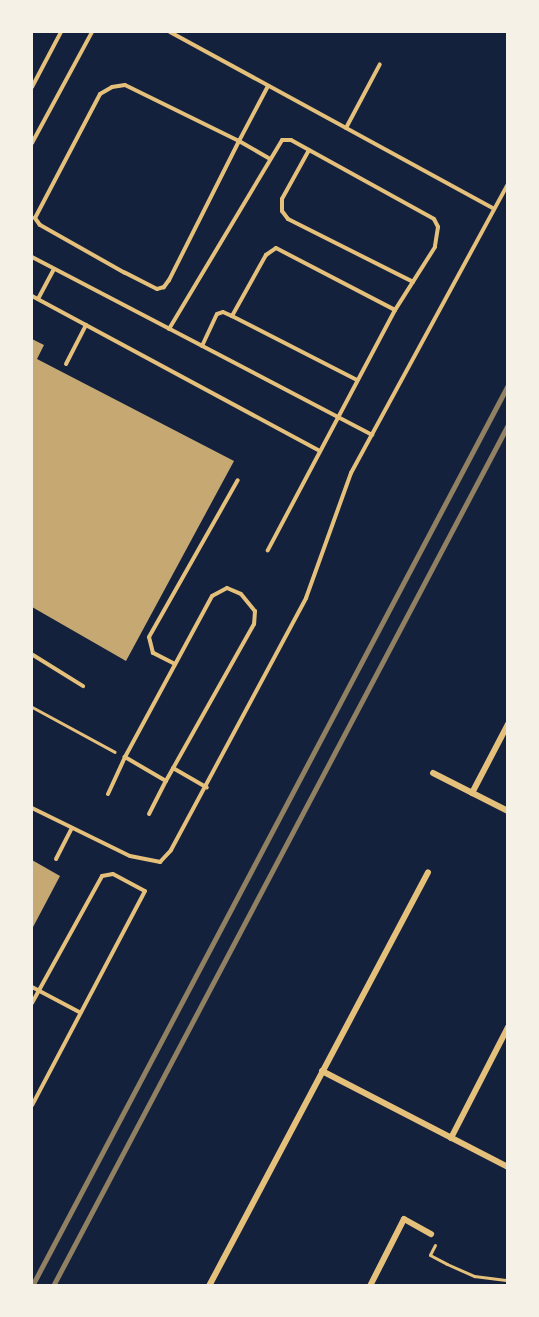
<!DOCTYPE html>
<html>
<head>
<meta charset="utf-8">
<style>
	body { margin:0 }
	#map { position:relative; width:539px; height:1317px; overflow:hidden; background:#14213d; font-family:"Varela Round",sans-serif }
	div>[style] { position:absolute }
	.building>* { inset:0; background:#c6a872 }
	.path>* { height:3px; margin:-1.5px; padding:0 1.5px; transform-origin:1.5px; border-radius:1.5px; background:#e5c07b }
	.service>* { height:4px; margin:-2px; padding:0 2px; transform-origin:2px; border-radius:2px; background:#e5c07b }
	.minor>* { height:6px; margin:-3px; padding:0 3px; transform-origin:3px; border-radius:3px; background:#e5c07b }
	.rail>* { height:4.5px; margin:-2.25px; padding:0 2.25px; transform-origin:2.25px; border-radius:2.25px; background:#918062 }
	span { translate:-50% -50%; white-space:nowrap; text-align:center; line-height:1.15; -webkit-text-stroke:5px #f6f1e7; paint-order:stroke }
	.frame { position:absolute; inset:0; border:33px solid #f6f1e7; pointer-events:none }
</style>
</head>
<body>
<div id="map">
	<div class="building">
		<i style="clip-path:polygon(32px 339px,44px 345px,37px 359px,234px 461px,126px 661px,32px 607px)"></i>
		<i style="clip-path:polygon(32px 860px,60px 876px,32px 929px)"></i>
	</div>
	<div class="path">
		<i style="left:32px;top:707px;width:94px;rotate:28.5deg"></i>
		<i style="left:435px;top:1245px;width:11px;rotate:117deg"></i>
		<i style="left:430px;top:1255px;width:19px;rotate:28deg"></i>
		<i style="left:447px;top:1264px;width:30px;rotate:24deg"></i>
		<i style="left:474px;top:1276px;width:34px;rotate:7deg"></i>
	</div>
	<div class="service">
		<i style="left:170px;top:32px;width:369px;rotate:28.6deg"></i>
		<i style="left:268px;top:86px;width:62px;rotate:117.8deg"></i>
		<i style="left:239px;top:141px;width:156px;rotate:116.7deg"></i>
		<i style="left:169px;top:280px;width:9px;rotate:126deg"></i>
		<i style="left:164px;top:287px;width:7px;rotate:164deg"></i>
		<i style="left:157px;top:289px;width:36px;rotate:-153deg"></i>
		<i style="left:125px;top:273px;width:98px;rotate:-150.5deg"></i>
		<i style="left:40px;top:225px;width:9px;rotate:-126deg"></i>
		<i style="left:35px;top:218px;width:140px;rotate:-62.3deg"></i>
		<i style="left:100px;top:94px;width:14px;rotate:-30deg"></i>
		<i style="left:112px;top:87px;width:13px;rotate:-9deg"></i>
		<i style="left:125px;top:85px;width:127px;rotate:26.2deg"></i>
		<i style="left:239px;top:141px;width:34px;rotate:30deg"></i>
		<i style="left:32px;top:87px;width:62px;rotate:-62.2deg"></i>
		<i style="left:346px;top:128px;width:72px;rotate:-62deg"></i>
		<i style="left:32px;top:143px;width:126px;rotate:-61.6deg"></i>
		<i style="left:309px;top:150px;width:56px;rotate:118.9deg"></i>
		<i style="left:282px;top:199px;width:12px;rotate:90deg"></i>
		<i style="left:282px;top:211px;width:10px;rotate:53deg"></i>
		<i style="left:288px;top:219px;width:140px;rotate:26.7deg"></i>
		<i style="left:32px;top:257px;width:384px;rotate:27.6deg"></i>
		<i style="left:32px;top:296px;width:327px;rotate:28.3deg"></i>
		<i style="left:38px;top:299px;width:34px;rotate:-62deg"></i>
		<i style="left:169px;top:329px;width:220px;rotate:-59.1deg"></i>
		<i style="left:282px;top:140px;width:9px"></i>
		<i style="left:291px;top:140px;width:163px;rotate:28.9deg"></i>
		<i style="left:434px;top:219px;width:9px;rotate:63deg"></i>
		<i style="left:438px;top:227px;width:20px;rotate:99deg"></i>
		<i style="left:435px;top:247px;width:75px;rotate:122.4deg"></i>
		<i style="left:395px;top:310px;width:272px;rotate:117.9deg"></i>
		<i style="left:202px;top:346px;width:35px;rotate:-65deg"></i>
		<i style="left:217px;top:314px;width:6px;rotate:-18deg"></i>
		<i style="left:223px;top:312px;width:10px;rotate:24deg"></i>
		<i style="left:66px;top:364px;width:44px;rotate:-62.9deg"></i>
		<i style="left:357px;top:380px;width:140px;rotate:-152.9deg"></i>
		<i style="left:232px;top:316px;width:70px;rotate:-60.9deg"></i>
		<i style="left:266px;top:255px;width:12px;rotate:-35deg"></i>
		<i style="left:276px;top:248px;width:134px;rotate:27.5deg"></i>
		<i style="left:33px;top:655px;width:59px;rotate:31.8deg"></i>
		<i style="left:175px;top:664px;width:25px;rotate:-153deg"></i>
		<i style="left:153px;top:653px;width:16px;rotate:-104deg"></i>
		<i style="left:149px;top:637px;width:180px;rotate:-60.5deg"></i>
		<i style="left:173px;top:768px;width:39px;rotate:30deg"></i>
		<i style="left:108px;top:794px;width:41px;rotate:-65.3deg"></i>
		<i style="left:125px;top:757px;width:183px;rotate:-61.6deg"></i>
		<i style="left:212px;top:596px;width:17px;rotate:-28deg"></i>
		<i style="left:227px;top:588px;width:15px;rotate:23deg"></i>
		<i style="left:241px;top:594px;width:22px;rotate:51deg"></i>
		<i style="left:255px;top:611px;width:13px;rotate:94deg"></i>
		<i style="left:254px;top:624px;width:180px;rotate:119.3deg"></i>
		<i style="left:166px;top:781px;width:48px;rotate:-149.7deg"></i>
		<i style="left:32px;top:808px;width:109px;rotate:26.1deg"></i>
		<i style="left:130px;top:856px;width:31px;rotate:11deg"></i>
		<i style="left:160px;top:862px;width:16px;rotate:-47deg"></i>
		<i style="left:171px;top:850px;width:286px;rotate:-61.8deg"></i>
		<i style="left:306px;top:598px;width:133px;rotate:-70.2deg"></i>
		<i style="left:351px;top:473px;width:329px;rotate:-61.5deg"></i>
		<i style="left:149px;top:814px;width:37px;rotate:-63deg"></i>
		<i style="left:56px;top:859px;width:35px;rotate:-63deg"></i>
		<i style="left:32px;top:987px;width:55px;rotate:28deg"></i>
		<i style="left:32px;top:1003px;width:145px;rotate:-61.1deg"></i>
		<i style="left:102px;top:876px;width:11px;rotate:-10deg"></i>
		<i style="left:113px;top:874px;width:36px;rotate:28deg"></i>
		<i style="left:145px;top:891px;width:242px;rotate:117.8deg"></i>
	</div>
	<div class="minor">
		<i style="left:433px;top:773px;width:84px;rotate:26.9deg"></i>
		<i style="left:472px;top:793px;width:78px;rotate:-62.4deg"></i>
		<i style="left:322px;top:1071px;width:209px;rotate:27.3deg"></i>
		<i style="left:451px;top:1138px;width:125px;rotate:-62.8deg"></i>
		<i style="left:209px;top:1286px;width:468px;rotate:-62.1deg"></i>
		<i style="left:370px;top:1286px;width:75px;rotate:-63.1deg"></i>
		<i style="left:404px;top:1219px;width:31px;rotate:29deg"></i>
	</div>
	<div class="rail">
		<i style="left:32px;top:1286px;width:1019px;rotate:-62.15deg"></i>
		<i style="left:53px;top:1286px;width:974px;rotate:-62.15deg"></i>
	</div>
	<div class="frame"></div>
</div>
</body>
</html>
